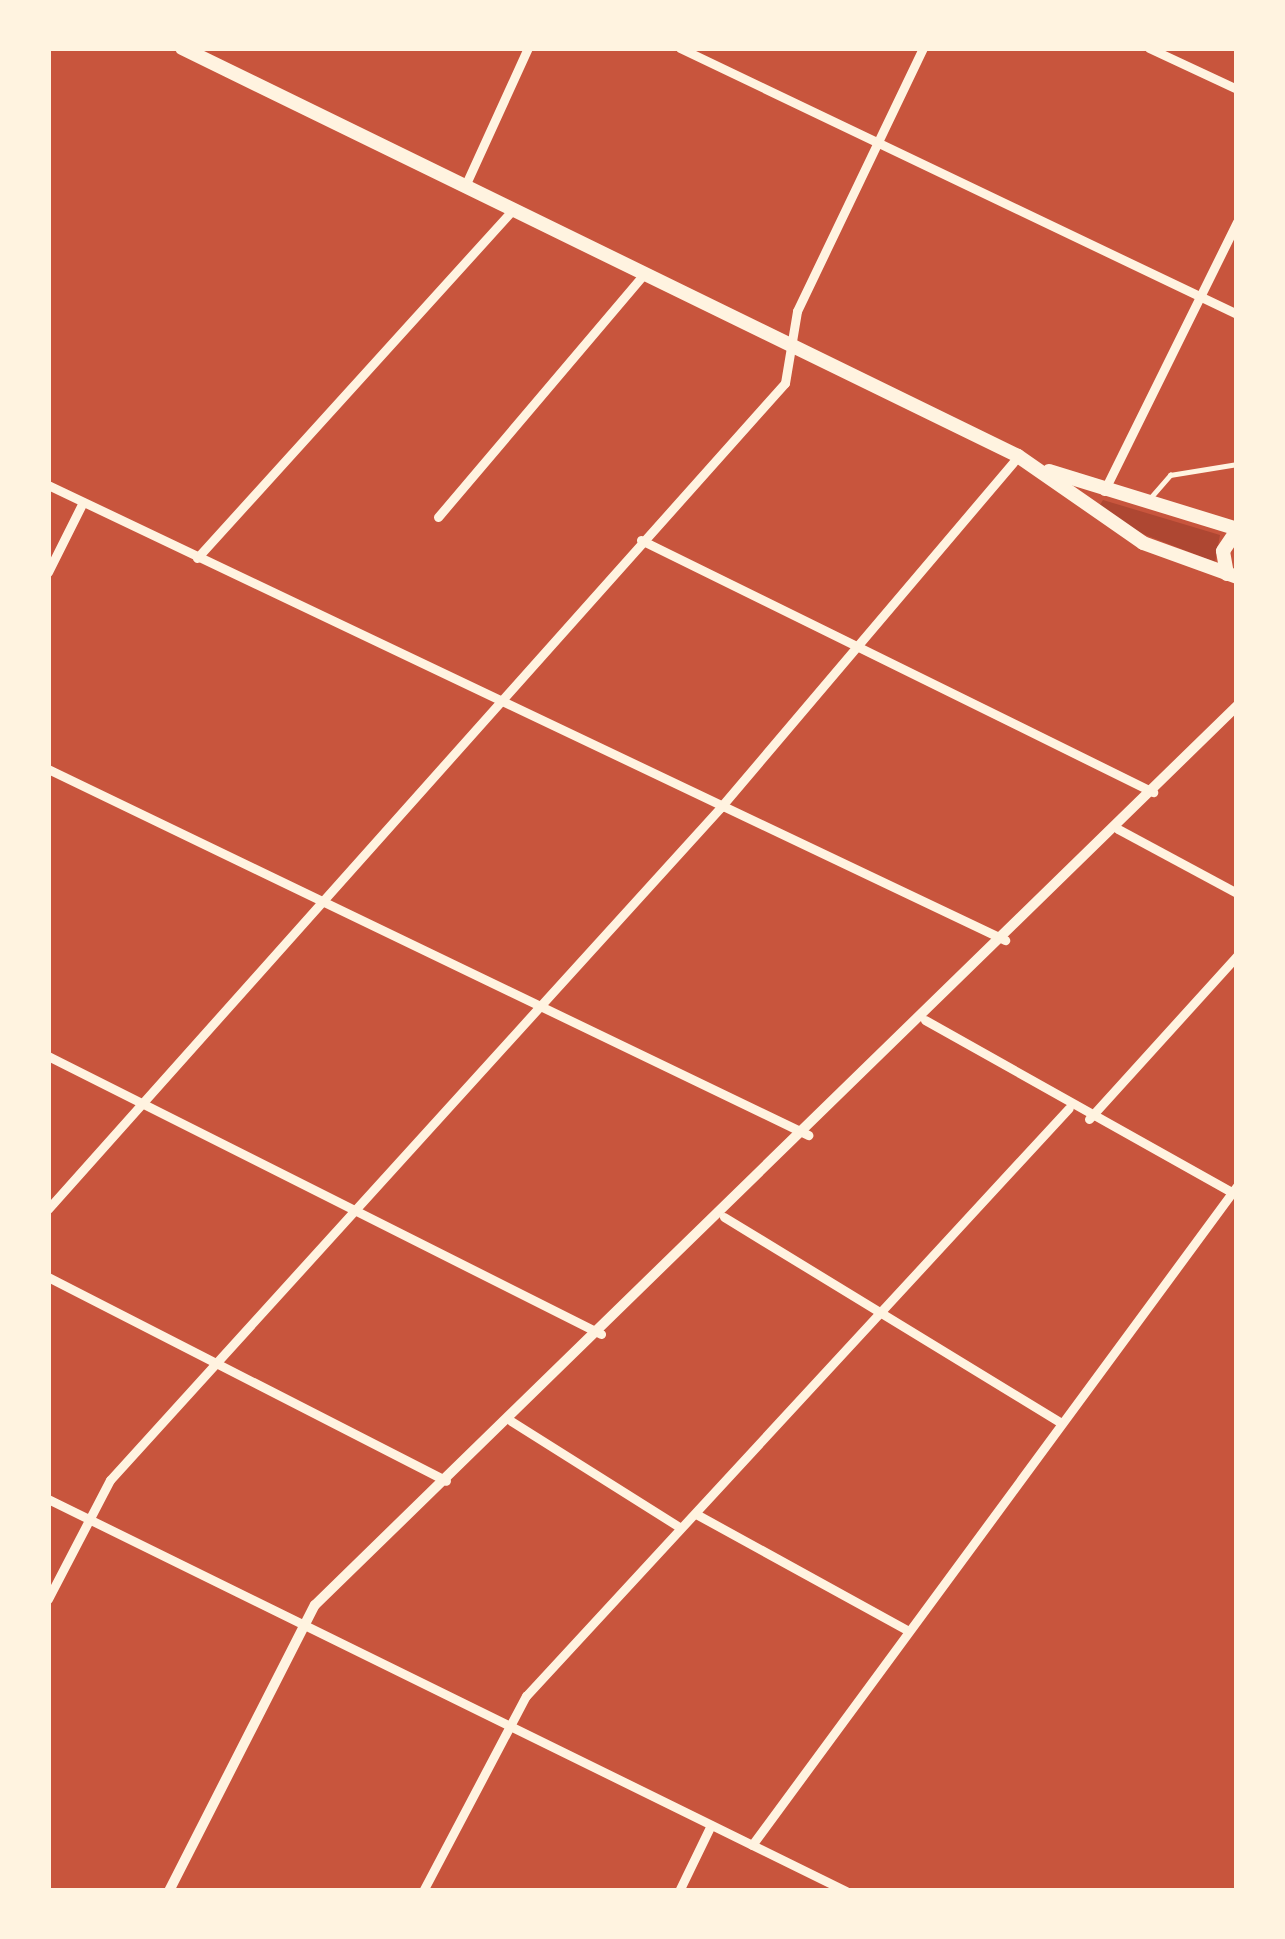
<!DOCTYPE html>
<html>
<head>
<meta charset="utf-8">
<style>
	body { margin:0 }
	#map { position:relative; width:1285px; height:1939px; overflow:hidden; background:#c8553d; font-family:Merriweather,serif }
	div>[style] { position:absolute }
	.green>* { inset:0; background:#ae4732 }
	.service>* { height:4.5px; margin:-2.25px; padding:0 2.25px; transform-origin:2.25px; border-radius:2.25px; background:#fff3e0 }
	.minor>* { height:9px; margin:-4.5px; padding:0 4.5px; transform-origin:4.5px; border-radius:4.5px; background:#fff3e0 }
	.tertiary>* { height:10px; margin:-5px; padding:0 5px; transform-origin:5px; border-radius:5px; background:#fff3e0 }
	.primary>* { height:14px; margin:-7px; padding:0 7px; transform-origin:7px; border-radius:7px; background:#fff3e0 }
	span { translate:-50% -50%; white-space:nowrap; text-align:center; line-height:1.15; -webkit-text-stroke:12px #fff3e0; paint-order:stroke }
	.frame { position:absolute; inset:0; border:51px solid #fff3e0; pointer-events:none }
</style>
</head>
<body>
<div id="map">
	<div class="green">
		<i style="clip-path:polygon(1103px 500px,1220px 535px,1215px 562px,1143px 534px,1098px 508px)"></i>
	</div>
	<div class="service">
		<i style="left:1152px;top:496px;width:28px;rotate:-49deg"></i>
		<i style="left:1170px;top:475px;width:68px;rotate:-9.3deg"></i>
	</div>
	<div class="minor">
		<i style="left:680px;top:48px;width:617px;rotate:25.53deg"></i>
		<i style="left:1149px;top:48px;width:97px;rotate:25deg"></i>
		<i style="left:465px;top:186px;width:152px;rotate:-65.5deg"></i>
		<i style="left:48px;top:485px;width:1060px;rotate:25.43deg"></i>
		<i style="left:1104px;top:491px;width:300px;rotate:-63.7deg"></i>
		<i style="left:438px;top:517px;width:320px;rotate:-49.7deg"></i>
		<i style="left:641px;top:540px;width:571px;rotate:26.21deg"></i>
		<i style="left:197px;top:558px;width:471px;rotate:-47.8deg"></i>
		<i style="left:48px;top:572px;width:78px;rotate:-63.4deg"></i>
		<i style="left:48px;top:769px;width:844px;rotate:25.71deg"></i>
		<i style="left:1118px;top:829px;width:135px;rotate:28.3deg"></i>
		<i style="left:925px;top:1020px;width:352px;rotate:29.3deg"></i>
		<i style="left:48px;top:1056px;width:619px;rotate:26.69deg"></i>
		<i style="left:1089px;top:1119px;width:220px;rotate:-47.8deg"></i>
		<i style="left:48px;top:1209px;width:1107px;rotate:-48.26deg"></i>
		<i style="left:785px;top:383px;width:73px;rotate:-80.5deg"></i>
		<i style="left:797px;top:311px;width:292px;rotate:-64.4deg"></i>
		<i style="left:724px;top:1217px;width:395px;rotate:31.4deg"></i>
		<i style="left:48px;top:1277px;width:447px;rotate:27.1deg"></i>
		<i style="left:511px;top:1421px;width:197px;rotate:32.2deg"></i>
		<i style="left:48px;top:1499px;width:889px;rotate:26.16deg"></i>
		<i style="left:696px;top:1514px;width:241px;rotate:28.8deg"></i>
		<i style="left:48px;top:1599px;width:134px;rotate:-62.5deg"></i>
		<i style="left:110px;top:1480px;width:908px;rotate:-47.77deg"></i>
		<i style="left:720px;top:808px;width:461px;rotate:-49.7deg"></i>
		<i style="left:752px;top:1845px;width:818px;rotate:-53.65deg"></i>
		<i style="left:423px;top:1891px;width:221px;rotate:-62.2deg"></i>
		<i style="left:526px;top:1696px;width:800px;rotate:-47.28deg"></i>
		<i style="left:679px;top:1891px;width:73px;rotate:-64.1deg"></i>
	</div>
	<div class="tertiary">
		<i style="left:169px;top:1891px;width:321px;rotate:-63deg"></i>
		<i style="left:315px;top:1605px;width:1288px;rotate:-44.28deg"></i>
	</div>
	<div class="primary">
		<i style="left:182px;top:48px;width:930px;rotate:26.01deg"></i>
		<i style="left:1018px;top:456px;width:152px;rotate:34.8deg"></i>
		<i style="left:1143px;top:543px;width:100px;rotate:19.9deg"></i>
		<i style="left:1049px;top:471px;width:197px;rotate:17.1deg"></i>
		<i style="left:1227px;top:574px;width:23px;rotate:-100deg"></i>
		<i style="left:1223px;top:551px;width:25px;rotate:-56deg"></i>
	</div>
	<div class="frame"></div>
</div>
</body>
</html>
